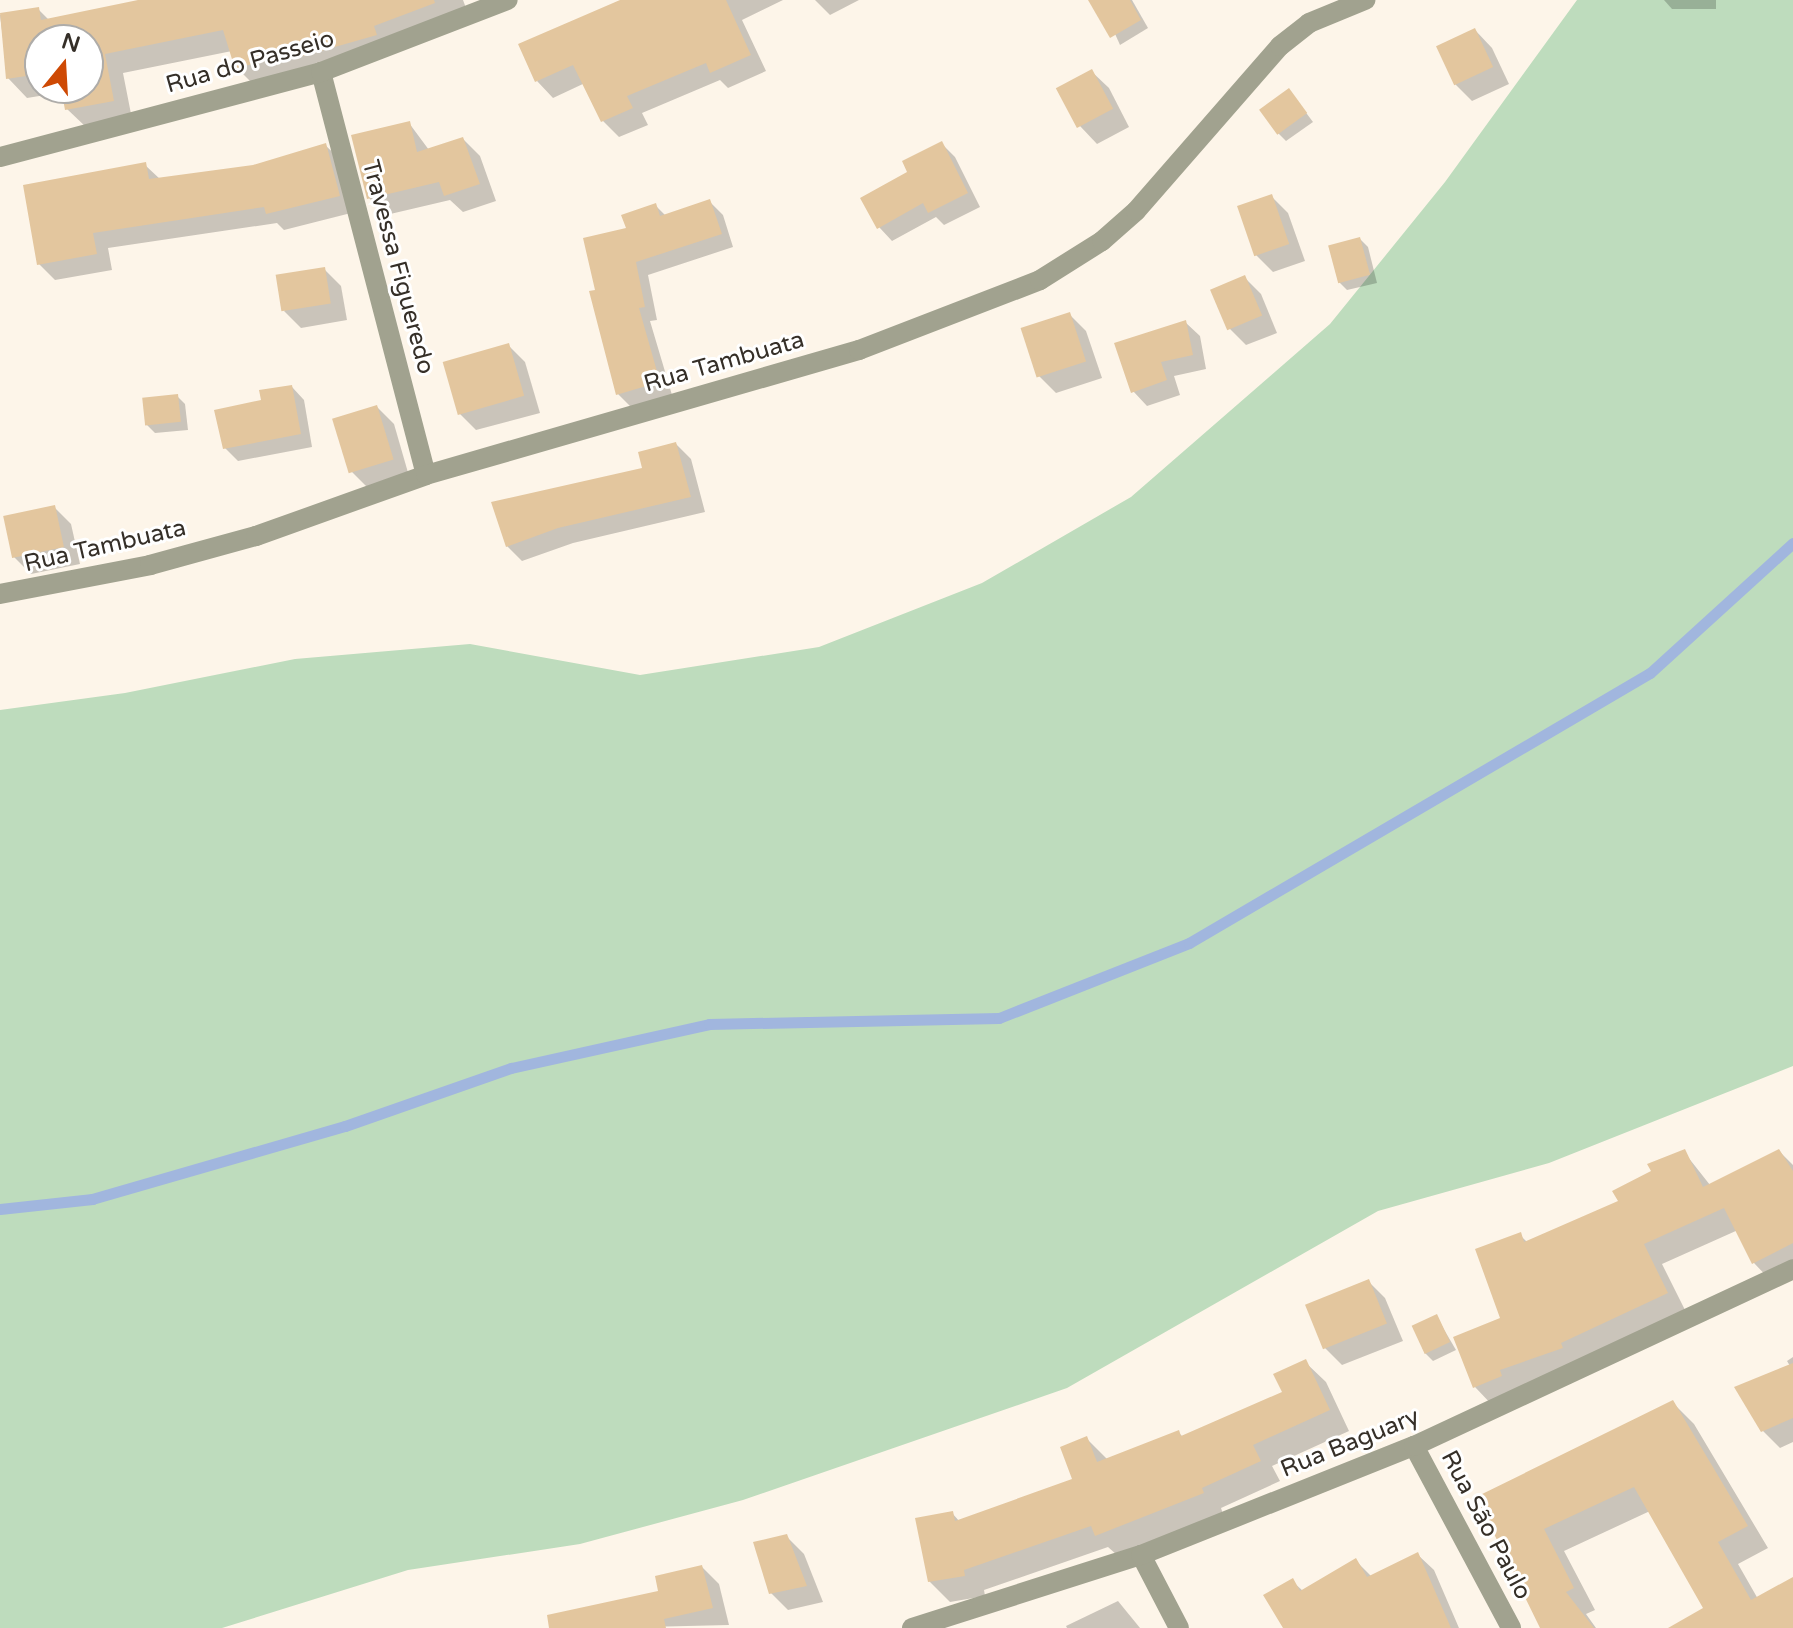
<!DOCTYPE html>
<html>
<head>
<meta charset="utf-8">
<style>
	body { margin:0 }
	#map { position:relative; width:1793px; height:1628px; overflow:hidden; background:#fdf5e9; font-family:"Varela Round",sans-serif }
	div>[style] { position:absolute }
	.green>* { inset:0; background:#bedcbd }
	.shadow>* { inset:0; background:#0003 }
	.stream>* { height:11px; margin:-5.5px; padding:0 5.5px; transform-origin:5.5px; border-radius:5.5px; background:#a1b6de }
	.building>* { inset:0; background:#e3c69e; transform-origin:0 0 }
	.minor>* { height:20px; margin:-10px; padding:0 10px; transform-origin:10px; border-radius:10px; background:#a1a28f }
	.tertiary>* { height:20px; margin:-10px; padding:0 10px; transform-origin:10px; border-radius:10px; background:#a1a28f }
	span { translate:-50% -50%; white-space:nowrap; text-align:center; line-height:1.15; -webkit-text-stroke:6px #fff; paint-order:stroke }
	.street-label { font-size:24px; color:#352f28 }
	.north { position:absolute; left:24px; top:24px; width:80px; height:80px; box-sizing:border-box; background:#fff; border:2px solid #aeaca9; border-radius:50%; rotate:18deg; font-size:22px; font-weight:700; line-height:32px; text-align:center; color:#352f28 }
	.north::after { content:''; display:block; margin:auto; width:28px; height:36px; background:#ce4904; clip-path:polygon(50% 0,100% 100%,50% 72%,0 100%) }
</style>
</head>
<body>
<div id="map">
	<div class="green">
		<i style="clip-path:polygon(1577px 0,1793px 0,1793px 1066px,1549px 1163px,1378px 1211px,1067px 1388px,743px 1500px,580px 1544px,408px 1570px,222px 1628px,0 1628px,0 710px,125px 693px,295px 659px,470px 644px,640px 675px,819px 647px,982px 583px,1131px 497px,1330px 324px,1445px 182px)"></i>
	</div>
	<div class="shadow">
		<i style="clip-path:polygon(evenodd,148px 0,463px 0,469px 16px,256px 87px,237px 68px,232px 51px,123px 73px,132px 119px,87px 128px,67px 109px,64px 92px,27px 98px,8px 78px,0 15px,38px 9px,50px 21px,148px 0,40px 40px,88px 40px,88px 88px,40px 88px,40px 40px)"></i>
		<i style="clip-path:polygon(634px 0,783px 0,742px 20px,766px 71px,728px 88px,720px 80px,642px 113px,648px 125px,619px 137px,603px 121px,585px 83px,553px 98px,537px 81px)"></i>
		<i style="clip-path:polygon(815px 0,859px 0,830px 15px)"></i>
		<i style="clip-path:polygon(1100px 0,1132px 0,1148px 28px,1120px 45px)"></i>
		<i style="clip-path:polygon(1664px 0,1716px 0,1716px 9px,1672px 9px)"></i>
		<i style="clip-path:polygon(1475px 30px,1492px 48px,1509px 84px,1472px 101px,1455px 84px)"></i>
		<i style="clip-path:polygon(1091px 71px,1109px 88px,1129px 127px,1097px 144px,1080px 126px)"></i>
		<i style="clip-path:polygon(1289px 90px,1313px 122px,1286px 141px,1278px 133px)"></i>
		<i style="clip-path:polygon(409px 123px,429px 150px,463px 139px,480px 156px,496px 201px,463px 212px,450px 200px,386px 215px,369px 198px)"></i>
		<i style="clip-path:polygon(941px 143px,955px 157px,980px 207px,944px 225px,936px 217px,892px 241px,879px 227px,910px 172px)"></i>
		<i style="clip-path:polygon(325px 145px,342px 161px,355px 212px,284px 230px,277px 223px,108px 248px,112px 270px,55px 280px,39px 264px,145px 165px,161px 180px,254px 167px)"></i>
		<i style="clip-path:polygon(1271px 196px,1288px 213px,1305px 261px,1273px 272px,1256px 255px)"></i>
		<i style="clip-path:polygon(710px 202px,723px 215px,733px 247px,648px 275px,657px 320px,650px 321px,672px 395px,631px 407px,618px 394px,597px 291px,628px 229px,655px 205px,666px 216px)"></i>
		<i style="clip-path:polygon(1360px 239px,1368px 247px,1377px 283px,1347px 290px,1339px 282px)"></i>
		<i style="clip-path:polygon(324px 269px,341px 286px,347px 320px,301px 328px,284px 311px)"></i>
		<i style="clip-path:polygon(1244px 277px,1261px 294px,1277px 333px,1246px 345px,1229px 328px)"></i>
		<i style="clip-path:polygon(1069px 314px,1086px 331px,1102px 378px,1056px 393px,1039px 376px)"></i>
		<i style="clip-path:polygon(1185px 322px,1200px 336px,1206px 369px,1174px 376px,1180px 395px,1147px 406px,1133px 391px)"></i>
		<i style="clip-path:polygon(508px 345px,525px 362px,540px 413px,476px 430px,459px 413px)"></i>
		<i style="clip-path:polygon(292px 387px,304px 400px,312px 447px,238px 461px,225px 448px)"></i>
		<i style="clip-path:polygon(177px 396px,185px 404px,188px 430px,155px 433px,147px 425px)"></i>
		<i style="clip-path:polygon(377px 407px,394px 424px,409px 476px,368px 488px,350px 470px)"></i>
		<i style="clip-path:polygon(676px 444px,691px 459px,705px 512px,573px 543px,522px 561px,507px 546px,645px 470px)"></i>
		<i style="clip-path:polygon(54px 507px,71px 524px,80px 564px,31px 574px,14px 557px)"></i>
		<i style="clip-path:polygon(1779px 1151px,1793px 1165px,1793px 1273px,1773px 1283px,1754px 1263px,1738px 1230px,1662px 1264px,1686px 1312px,1494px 1407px,1475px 1387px,1503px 1319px,1520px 1235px,1528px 1243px,1620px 1202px,1684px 1152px,1710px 1185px)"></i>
		<i style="clip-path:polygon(1368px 1281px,1385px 1298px,1403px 1341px,1342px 1365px,1325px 1348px)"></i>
		<i style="clip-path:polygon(1436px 1316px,1456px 1350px,1433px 1361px,1425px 1353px)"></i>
		<i style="clip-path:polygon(1793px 1357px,1793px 1442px,1780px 1448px,1763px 1431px,1790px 1366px,1787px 1361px)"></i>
		<i style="clip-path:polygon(1305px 1362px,1326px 1382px,1349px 1431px,1272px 1466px,1280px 1481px,1221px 1508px,1223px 1514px,1117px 1555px,1108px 1547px,984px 1590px,985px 1596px,950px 1602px,929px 1581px,952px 1513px,960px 1522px,1075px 1480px,1086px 1438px,1107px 1459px,1179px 1433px,1183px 1437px,1284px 1393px)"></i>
		<i style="clip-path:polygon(1672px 1402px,1694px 1424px,1768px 1548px,1738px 1564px,1758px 1599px,1793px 1579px,1793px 1628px,1673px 1628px,1706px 1609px,1650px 1511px,1564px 1551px,1595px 1610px,1586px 1614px,1596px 1628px,1542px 1628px,1479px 1498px)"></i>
		<i style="clip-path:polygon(786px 1536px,804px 1554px,823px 1602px,788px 1610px,771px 1593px)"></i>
		<i style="clip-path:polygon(1418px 1555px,1434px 1570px,1459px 1628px,1285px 1628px,1292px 1581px,1303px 1591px,1356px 1561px,1372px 1577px)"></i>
		<i style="clip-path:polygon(702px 1567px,719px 1584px,729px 1625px,604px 1628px)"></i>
		<i style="clip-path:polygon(1118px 1601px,1140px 1628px,1067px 1628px,1066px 1626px)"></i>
	</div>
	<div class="stream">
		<i style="left:0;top:1209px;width:93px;rotate:-6.2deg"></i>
		<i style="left:92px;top:1199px;width:263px;rotate:-16.1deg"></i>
		<i style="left:345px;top:1126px;width:176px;rotate:-19.3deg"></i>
		<i style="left:511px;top:1068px;width:203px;rotate:-12.5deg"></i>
		<i style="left:709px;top:1024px;width:290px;rotate:-1.2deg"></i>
		<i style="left:999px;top:1018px;width:204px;rotate:-21.5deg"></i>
		<i style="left:1189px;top:943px;width:534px;rotate:-30.36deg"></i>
		<i style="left:1650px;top:673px;width:193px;rotate:-42.3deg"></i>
	</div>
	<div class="building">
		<i style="clip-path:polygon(138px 0,434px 0,435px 3px,374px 26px,377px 35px,303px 56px,301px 49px,235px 69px,223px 30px,105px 54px,114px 101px,65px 110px,61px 88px,88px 88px,88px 40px,40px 40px,40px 74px,6px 79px,0 13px,39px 7px,41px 20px)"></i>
		<i style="clip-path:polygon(620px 0,726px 0,751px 55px,710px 73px,706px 63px,627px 96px,633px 108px,601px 122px,573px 65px,535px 82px,518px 44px)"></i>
		<i style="clip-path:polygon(1088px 0,1130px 0,1141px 20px,1110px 38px)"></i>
		<i style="left:1475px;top:28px;width:43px;height:43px;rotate:65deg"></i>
		<i style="left:1092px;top:69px;width:45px;height:41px;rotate:62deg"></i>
		<i style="left:1289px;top:88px;width:31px;height:37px;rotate:54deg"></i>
		<i style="clip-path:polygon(410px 121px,417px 152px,463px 137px,480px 184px,444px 196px,439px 182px,367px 199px,351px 135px)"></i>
		<i style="clip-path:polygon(942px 141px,968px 193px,928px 213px,923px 203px,877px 229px,860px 198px,907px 172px,902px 161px)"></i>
		<i style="clip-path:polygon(326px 143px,340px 196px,266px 214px,264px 207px,93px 233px,97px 254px,37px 265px,23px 185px,146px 162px,149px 179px,253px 165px)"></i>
		<i style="left:1272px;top:194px;width:53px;height:37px;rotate:71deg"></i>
		<i style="clip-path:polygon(710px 199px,722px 234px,636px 262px,645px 307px,639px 308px,660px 382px,616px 395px,589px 291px,595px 290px,583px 238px,626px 228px,621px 215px,656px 203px,660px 216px)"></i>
		<i style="left:1360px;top:237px;width:39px;height:33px;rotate:75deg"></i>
		<i style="left:325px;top:267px;width:37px;height:50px;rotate:81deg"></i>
		<i style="left:1245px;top:275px;width:44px;height:38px;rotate:67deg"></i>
		<i style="left:1070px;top:312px;width:52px;height:52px;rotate:72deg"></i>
		<i style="clip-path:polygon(1186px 320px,1193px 355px,1161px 362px,1167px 380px,1131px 393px,1114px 343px)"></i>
		<i style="left:509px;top:343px;width:55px;height:69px;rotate:74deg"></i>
		<i style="clip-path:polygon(292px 385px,301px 434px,223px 449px,214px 410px,261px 400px,259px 390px)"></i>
		<i style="left:178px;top:394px;width:28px;height:36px;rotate:84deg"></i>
		<i style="left:377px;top:405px;width:57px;height:47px;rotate:73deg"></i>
		<i style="clip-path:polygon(676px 442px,691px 497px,558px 528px,506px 547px,491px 502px,642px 468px,638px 452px)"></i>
		<i style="left:55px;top:505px;width:43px;height:53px;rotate:78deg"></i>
		<i style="clip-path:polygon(1685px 1149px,1703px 1187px,1779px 1149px,1793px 1171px,1793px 1243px,1752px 1264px,1724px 1208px,1644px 1244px,1668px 1293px,1561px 1343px,1563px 1348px,1500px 1370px,1502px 1376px,1473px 1388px,1453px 1337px,1500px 1318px,1475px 1249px,1521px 1232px,1524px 1242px,1618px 1201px,1612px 1191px,1651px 1171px,1647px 1164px)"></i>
		<i style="left:1369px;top:1279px;width:48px;height:69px;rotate:68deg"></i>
		<i style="left:1437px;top:1314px;width:31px;height:28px;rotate:65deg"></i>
		<i style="clip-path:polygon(1306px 1359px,1330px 1410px,1253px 1445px,1261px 1461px,1202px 1488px,1204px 1493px,1095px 1536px,1091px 1526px,964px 1570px,965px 1576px,928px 1582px,915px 1518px,953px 1511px,955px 1521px,1072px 1479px,1060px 1447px,1087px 1436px,1097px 1462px,1179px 1430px,1181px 1436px,1282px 1392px,1273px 1374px)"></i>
		<i style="clip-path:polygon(1793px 1363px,1793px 1418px,1761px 1432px,1734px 1387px)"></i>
		<i style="clip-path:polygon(1673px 1400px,1748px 1526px,1718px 1542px,1751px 1600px,1793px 1577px,1793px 1628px,1668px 1628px,1703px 1608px,1634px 1487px,1544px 1529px,1574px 1588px,1566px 1592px,1594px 1628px,1540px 1628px,1476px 1497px)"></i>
		<i style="clip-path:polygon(787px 1534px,807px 1586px,769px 1594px,753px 1542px)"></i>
		<i style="clip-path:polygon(1418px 1552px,1451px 1628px,1283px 1628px,1263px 1595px,1293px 1578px,1300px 1591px,1356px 1558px,1367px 1577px)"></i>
		<i style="clip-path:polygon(702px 1565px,713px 1608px,664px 1619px,666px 1628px,549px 1628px,547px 1615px,658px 1591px,655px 1576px)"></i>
	</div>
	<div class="minor">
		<i style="left:321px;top:72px;width:416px;rotate:75.4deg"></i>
		<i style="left:0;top:157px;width:332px;rotate:-14.8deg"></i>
		<i style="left:321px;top:72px;width:200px;rotate:-21.1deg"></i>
		<i style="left:0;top:594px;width:153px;rotate:-10.9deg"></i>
		<i style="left:150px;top:565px;width:110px;rotate:-15.3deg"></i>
		<i style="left:256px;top:536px;width:181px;rotate:-19.7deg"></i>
		<i style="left:426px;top:475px;width:451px;rotate:-16.1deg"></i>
		<i style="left:859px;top:350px;width:194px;rotate:-21.1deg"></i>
		<i style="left:1040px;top:280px;width:73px;rotate:-32.2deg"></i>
		<i style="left:1102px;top:241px;width:45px;rotate:-41.4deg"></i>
		<i style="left:1136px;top:211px;width:219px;rotate:-48.9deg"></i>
		<i style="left:1280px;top:46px;width:37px;rotate:-38deg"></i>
		<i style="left:1309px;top:23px;width:61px;rotate:-22.3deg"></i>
		<i style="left:1414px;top:1446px;width:206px;rotate:61.9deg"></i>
		<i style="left:1141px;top:1555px;width:82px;rotate:62.5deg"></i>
	</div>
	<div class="tertiary">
		<i style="left:912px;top:1628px;width:240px;rotate:-17.7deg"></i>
		<i style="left:1141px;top:1555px;width:294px;rotate:-21.8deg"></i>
		<i style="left:1414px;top:1446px;width:418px;rotate:-25deg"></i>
	</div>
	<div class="street-label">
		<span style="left:250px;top:62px;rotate:-16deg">Rua do Passeio</span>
		<span style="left:398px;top:267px;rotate:75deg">Travessa Figueredo</span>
		<span style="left:724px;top:362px;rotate:-16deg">Rua Tambuata</span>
		<span style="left:105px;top:546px;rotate:-13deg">Rua Tambuata</span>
		<span style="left:1350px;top:1443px;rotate:-22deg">Rua Baguary</span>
		<span style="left:1486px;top:1525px;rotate:62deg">Rua São Paulo</span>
	</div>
	<div class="north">N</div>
</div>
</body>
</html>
